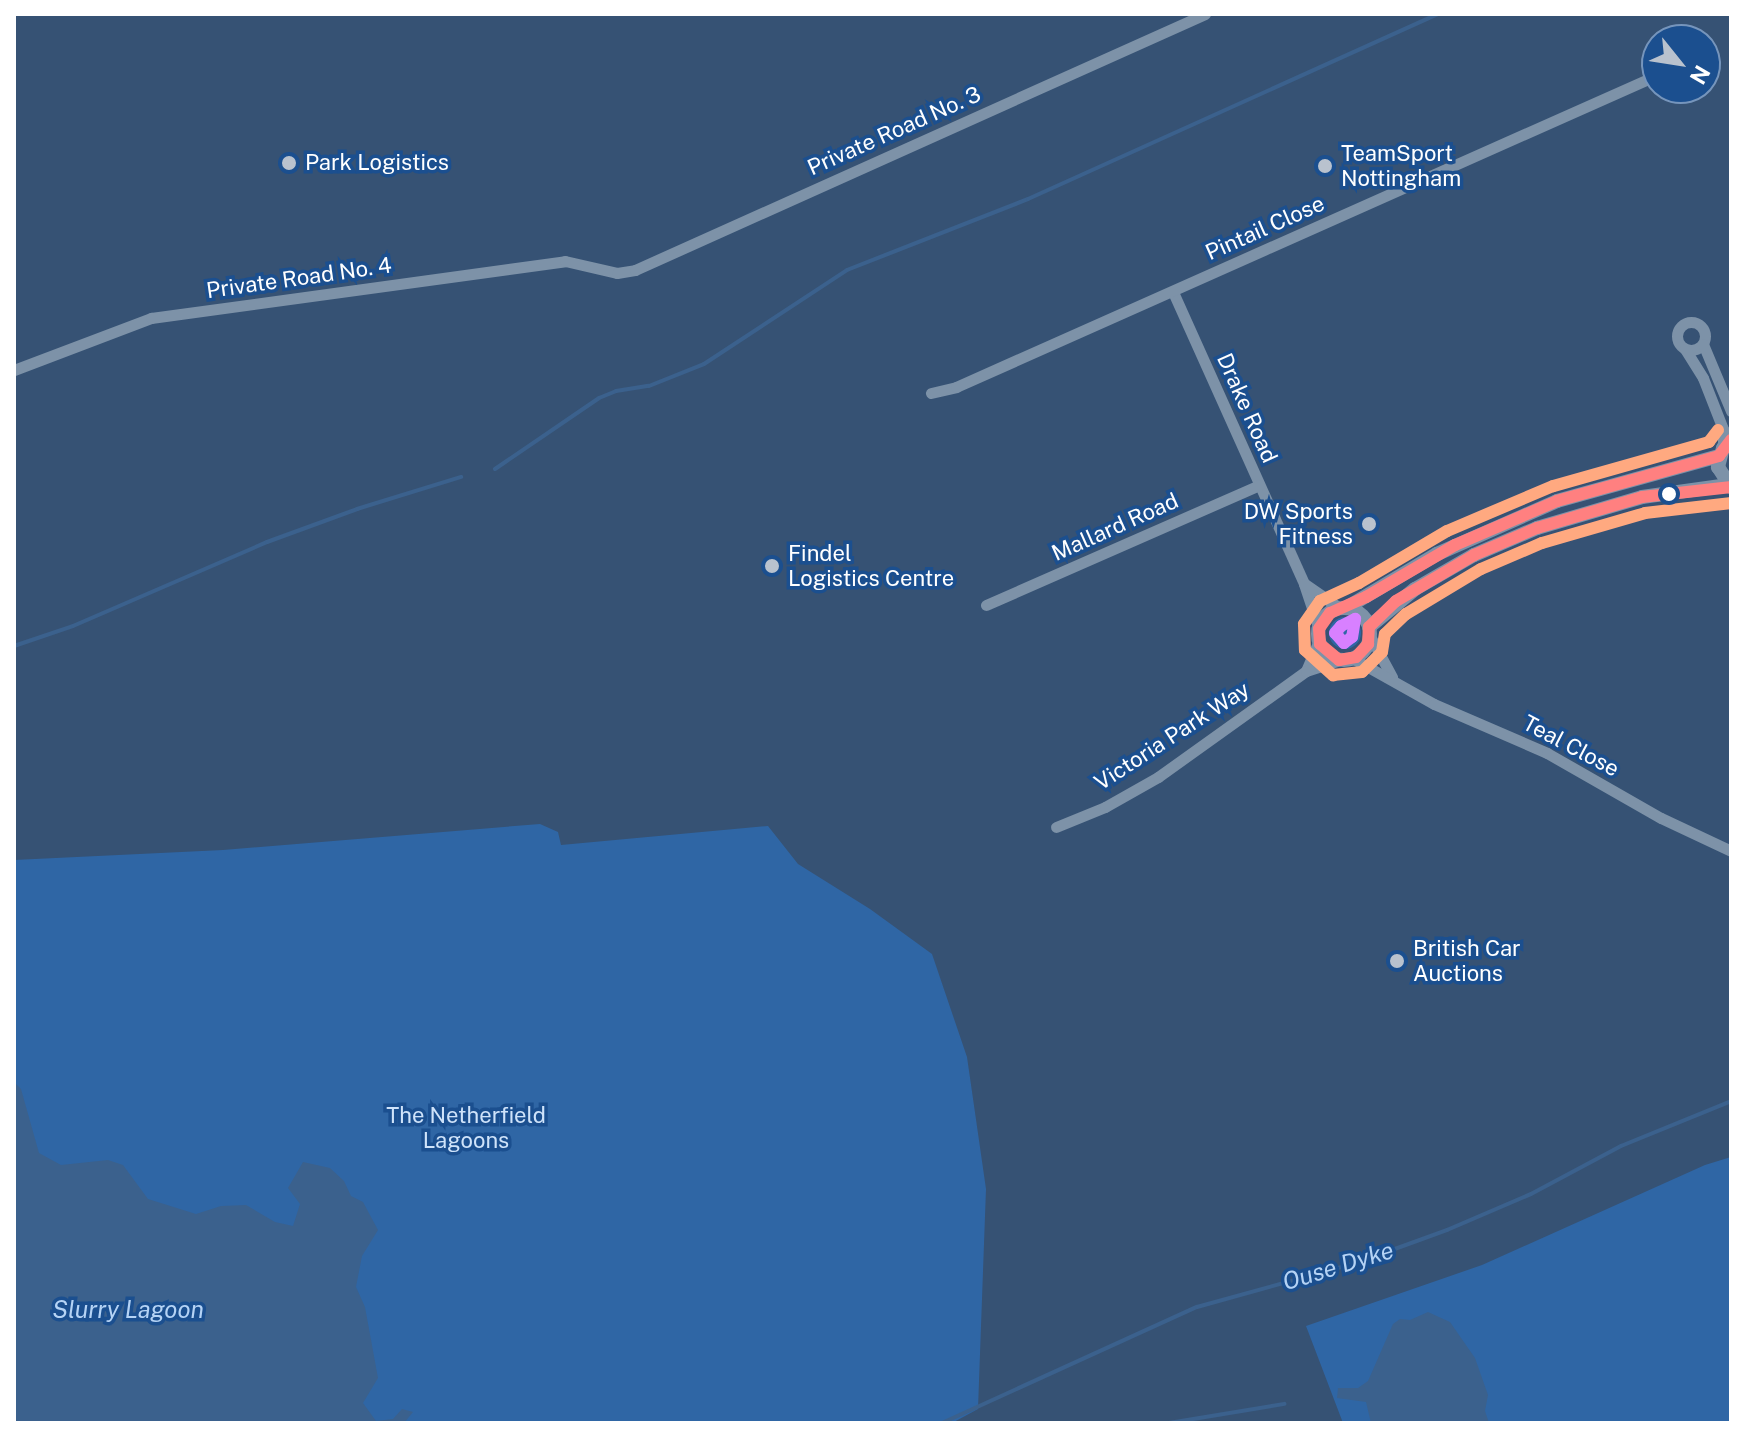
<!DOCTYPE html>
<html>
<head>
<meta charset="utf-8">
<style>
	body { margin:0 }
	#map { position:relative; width:1745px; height:1437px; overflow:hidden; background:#365274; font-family:"Public Sans",sans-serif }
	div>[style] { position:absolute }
	.green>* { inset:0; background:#2f66a5 }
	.round { border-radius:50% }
	.water>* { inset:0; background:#3b618d }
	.stream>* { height:4px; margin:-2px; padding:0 2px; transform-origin:2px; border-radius:2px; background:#3b618d }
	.minor>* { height:11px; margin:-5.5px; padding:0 5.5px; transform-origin:5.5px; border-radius:5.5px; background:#7d92a8 }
	.minor>.ring { margin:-5.5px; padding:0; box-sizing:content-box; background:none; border:11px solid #7d92a8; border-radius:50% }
	.tertiary>* { height:14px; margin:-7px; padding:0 7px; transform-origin:7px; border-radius:7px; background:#7d92a8 }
	.tertiary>.ring { margin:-7px; padding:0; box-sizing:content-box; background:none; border:14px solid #7d92a8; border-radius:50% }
	.bus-1>* { height:12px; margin:-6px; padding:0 6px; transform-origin:6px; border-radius:6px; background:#ff8080 }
	.bus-2>* { height:12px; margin:-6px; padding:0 6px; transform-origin:6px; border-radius:6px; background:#ffa980 }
	.bus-3>* { height:12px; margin:-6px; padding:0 6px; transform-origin:6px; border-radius:6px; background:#d880ff }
	.dots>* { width:22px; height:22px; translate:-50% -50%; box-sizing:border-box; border:4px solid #1b4f8f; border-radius:50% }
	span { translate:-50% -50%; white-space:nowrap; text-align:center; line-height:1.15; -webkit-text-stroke:7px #1b4f8f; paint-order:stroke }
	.street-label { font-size:22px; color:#fff }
	.poi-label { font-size:22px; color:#fff }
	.left { translate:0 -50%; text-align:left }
	.right { translate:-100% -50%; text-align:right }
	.park-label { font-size:22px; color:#cfe3fa }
	.water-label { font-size:24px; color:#b5d3f5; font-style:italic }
	.frame { position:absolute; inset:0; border:16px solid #fff; pointer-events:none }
	.north { position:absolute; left:1641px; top:24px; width:80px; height:80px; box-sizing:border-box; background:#1b4f8f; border:2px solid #7695bc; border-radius:50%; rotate:120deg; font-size:22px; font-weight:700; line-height:32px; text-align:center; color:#fff }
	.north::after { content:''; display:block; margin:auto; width:28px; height:36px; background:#b9c2ce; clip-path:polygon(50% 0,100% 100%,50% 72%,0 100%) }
</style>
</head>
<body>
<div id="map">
	<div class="green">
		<i class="round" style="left:1329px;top:617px;width:32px;height:32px"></i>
		<i style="clip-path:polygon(540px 824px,558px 832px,561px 845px,768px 826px,798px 864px,870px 909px,932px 954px,967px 1057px,986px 1189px,978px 1409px,952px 1423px,14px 1423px,14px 860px,223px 850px)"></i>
		<i style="clip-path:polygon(1731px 1157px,1731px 1423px,1343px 1423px,1306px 1326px,1482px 1265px,1705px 1165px)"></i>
	</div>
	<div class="water">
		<i style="clip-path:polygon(14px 1082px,21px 1089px,39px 1153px,61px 1165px,108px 1160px,123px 1165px,148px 1199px,196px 1214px,221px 1206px,246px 1205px,275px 1222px,293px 1226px,300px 1204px,288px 1188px,303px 1162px,330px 1168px,344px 1181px,351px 1196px,363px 1202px,378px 1230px,362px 1256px,356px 1287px,365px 1307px,378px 1378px,363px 1403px,376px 1421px,393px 1419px,402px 1409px,413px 1412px,404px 1423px,14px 1423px)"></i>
		<i style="clip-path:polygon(1428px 1312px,1450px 1322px,1475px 1358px,1488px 1395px,1485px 1411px,1489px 1423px,1371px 1423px,1366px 1402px,1337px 1398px,1338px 1388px,1358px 1388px,1368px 1381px,1393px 1324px,1400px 1319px,1410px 1320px)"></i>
	</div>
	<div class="stream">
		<i style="left:495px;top:469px;width:126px;rotate:-34.3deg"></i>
		<i style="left:599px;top:398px;width:18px;rotate:-22deg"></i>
		<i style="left:616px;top:391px;width:33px;rotate:-9deg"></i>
		<i style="left:649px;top:386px;width:59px;rotate:-21.8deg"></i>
		<i style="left:704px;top:364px;width:171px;rotate:-33.3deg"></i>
		<i style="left:847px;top:270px;width:194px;rotate:-21.4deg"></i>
		<i style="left:1028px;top:199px;width:450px;rotate:-24.3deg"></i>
		<i style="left:14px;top:646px;width:62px;rotate:-18.7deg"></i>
		<i style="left:73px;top:626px;width:211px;rotate:-23.4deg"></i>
		<i style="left:267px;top:542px;width:96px;rotate:-20.1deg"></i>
		<i style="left:357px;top:509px;width:109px;rotate:-17.1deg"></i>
		<i style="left:942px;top:1423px;width:280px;rotate:-24.5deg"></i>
		<i style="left:1197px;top:1307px;width:168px;rotate:-15.5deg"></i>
		<i style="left:1359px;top:1262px;width:94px;rotate:-20deg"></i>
		<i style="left:1447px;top:1230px;width:91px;rotate:-23.2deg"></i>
		<i style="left:1531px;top:1194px;width:102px;rotate:-28.1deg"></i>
		<i style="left:1621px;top:1146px;width:119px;rotate:-22.2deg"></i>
		<i style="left:1169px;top:1423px;width:117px;rotate:-9.4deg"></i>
	</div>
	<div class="minor">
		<i style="left:1173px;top:292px;width:320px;rotate:65.8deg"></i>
		<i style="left:1304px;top:584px;width:47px;rotate:71.6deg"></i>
		<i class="ring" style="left:1677px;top:322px;width:17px;height:17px"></i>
		<i style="left:1703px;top:344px;width:73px;rotate:67.3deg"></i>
		<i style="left:1685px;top:349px;width:34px;rotate:58deg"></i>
		<i style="left:1703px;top:378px;width:55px;rotate:68.6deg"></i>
		<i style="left:1723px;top:429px;width:19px;rotate:90deg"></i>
		<i style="left:14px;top:370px;width:147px;rotate:-20.8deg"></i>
		<i style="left:151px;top:318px;width:418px;rotate:-7.8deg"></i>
		<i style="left:565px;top:261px;width:53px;rotate:13deg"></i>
		<i style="left:617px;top:273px;width:18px;rotate:-9deg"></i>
		<i style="left:635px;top:270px;width:625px;rotate:-24.19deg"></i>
		<i style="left:931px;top:393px;width:26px;rotate:-13deg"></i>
		<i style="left:956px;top:387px;width:767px;rotate:-23.99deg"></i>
		<i style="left:1305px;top:584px;width:44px;rotate:34.8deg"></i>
		<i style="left:986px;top:605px;width:298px;rotate:-23.7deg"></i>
		<i style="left:1370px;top:636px;width:47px;rotate:61.8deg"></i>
		<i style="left:1352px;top:658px;width:94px;rotate:29.3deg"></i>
		<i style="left:1434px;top:704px;width:123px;rotate:23.4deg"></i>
		<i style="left:1547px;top:753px;width:131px;rotate:29.7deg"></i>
		<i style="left:1661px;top:818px;width:77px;rotate:25.2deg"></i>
		<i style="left:1306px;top:671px;width:34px;rotate:-67deg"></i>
		<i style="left:1056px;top:827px;width:53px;rotate:-22.2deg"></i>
		<i style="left:1105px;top:807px;width:61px;rotate:-29.5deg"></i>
		<i style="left:1158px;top:777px;width:182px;rotate:-35.6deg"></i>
		<i style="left:1306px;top:671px;width:35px;rotate:-18deg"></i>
	</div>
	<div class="tertiary">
		<i style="left:1731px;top:440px;width:11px;rotate:135deg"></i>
		<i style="left:1723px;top:448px;width:20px;rotate:105deg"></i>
		<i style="left:1718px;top:467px;width:24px;rotate:57deg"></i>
		<i style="left:1346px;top:608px;width:106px;rotate:-30.7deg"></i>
		<i style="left:1437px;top:554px;width:131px;rotate:-23.8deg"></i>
		<i style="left:1557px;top:501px;width:168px;rotate:-15.5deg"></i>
		<i class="ring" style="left:1318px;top:608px;width:38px;height:38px"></i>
		<i style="left:1369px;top:627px;width:60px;rotate:-39.6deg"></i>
		<i style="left:1415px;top:589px;width:68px;rotate:-30deg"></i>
		<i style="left:1474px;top:555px;width:69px;rotate:-23.2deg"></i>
		<i style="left:1537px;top:528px;width:109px;rotate:-16.4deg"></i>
		<i style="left:1642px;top:497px;width:87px;rotate:-7.9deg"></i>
	</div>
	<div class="bus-1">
		<i style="left:1731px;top:440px;width:20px;rotate:127deg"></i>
		<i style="left:1719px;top:456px;width:168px;rotate:164.5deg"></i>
		<i style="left:1557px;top:501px;width:111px;rotate:156.7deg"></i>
		<i style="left:1455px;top:545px;width:103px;rotate:149.7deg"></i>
		<i style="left:1366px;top:597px;width:39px;rotate:156deg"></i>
		<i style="left:1330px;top:613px;width:19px;rotate:125deg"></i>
		<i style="left:1319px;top:629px;width:15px;rotate:86deg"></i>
		<i style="left:1320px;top:644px;width:25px;rotate:40deg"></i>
		<i style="left:1339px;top:660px;width:17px;rotate:-10deg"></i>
		<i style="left:1356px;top:657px;width:18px;rotate:-47deg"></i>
		<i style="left:1368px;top:644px;width:17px;rotate:-87deg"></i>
		<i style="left:1369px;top:627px;width:37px;rotate:-44deg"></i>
		<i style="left:1396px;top:601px;width:91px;rotate:-30.5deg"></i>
		<i style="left:1474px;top:555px;width:69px;rotate:-23.2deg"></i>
		<i style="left:1537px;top:528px;width:109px;rotate:-16.4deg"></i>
		<i style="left:1642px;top:497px;width:90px;rotate:-6.4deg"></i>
	</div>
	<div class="bus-2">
		<i style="left:1718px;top:430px;width:15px;rotate:127deg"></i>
		<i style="left:1709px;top:442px;width:162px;rotate:164.2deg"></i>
		<i style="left:1553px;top:486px;width:115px;rotate:157deg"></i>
		<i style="left:1447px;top:531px;width:102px;rotate:149.4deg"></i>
		<i style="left:1359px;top:583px;width:43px;rotate:155.2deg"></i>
		<i style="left:1320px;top:601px;width:28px;rotate:125deg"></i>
		<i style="left:1304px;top:624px;width:26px;rotate:88deg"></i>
		<i style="left:1305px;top:650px;width:38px;rotate:42deg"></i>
		<i style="left:1333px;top:675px;width:29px;rotate:-6deg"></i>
		<i style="left:1362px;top:672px;width:28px;rotate:-45deg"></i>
		<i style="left:1382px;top:652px;width:18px;rotate:-81deg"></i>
		<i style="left:1385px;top:634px;width:29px;rotate:-44deg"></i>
		<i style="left:1406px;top:614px;width:87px;rotate:-31deg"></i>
		<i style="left:1481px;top:569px;width:66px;rotate:-23.1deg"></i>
		<i style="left:1542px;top:543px;width:107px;rotate:-16.2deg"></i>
		<i style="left:1645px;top:513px;width:87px;rotate:-6.6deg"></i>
	</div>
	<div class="bus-3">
		<i style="left:1355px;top:619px;width:18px;rotate:99deg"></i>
		<i style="left:1352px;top:637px;width:10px;rotate:143deg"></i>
		<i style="left:1344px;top:643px;width:13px;rotate:-132deg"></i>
		<i style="left:1335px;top:633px;width:9px;rotate:-49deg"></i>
		<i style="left:1341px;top:626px;width:16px;rotate:-27deg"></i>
	</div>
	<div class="dots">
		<i style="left:289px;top:163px;background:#b9c2ce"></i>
		<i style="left:1325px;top:166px;background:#b9c2ce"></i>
		<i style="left:1669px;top:494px;background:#fff"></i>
		<i style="left:1369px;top:524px;background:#b9c2ce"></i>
		<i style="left:772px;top:566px;background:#b9c2ce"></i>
		<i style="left:1397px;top:961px;background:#b9c2ce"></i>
	</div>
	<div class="street-label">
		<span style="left:894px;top:131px;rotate:-24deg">Private Road No. 3</span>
		<span style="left:1265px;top:228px;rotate:-24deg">Pintail Close</span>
		<span style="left:299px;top:278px;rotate:-8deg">Private Road No. 4</span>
		<span style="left:1247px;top:408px;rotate:66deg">Drake Road</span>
		<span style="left:1115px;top:527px;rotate:-24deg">Mallard Road</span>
		<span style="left:1172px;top:736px;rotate:-33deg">Victoria Park Way</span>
		<span style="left:1571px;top:746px;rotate:28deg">Teal Close</span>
	</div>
	<div class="poi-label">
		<span class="left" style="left:1341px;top:166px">TeamSport<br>Nottingham</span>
		<span class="left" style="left:305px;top:163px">Park Logistics</span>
		<span class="right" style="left:1353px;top:524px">DW Sports<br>Fitness</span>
		<span class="left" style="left:788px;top:566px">Findel<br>Logistics Centre</span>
		<span class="left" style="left:1413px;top:961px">British Car<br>Auctions</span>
	</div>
	<div class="park-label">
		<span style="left:466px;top:1128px">The Netherfield<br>Lagoons</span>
	</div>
	<div class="water-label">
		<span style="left:1338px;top:1266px;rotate:-17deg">Ouse Dyke</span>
		<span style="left:128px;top:1310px">Slurry Lagoon</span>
	</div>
	<div class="frame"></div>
	<div class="north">N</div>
</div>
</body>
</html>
